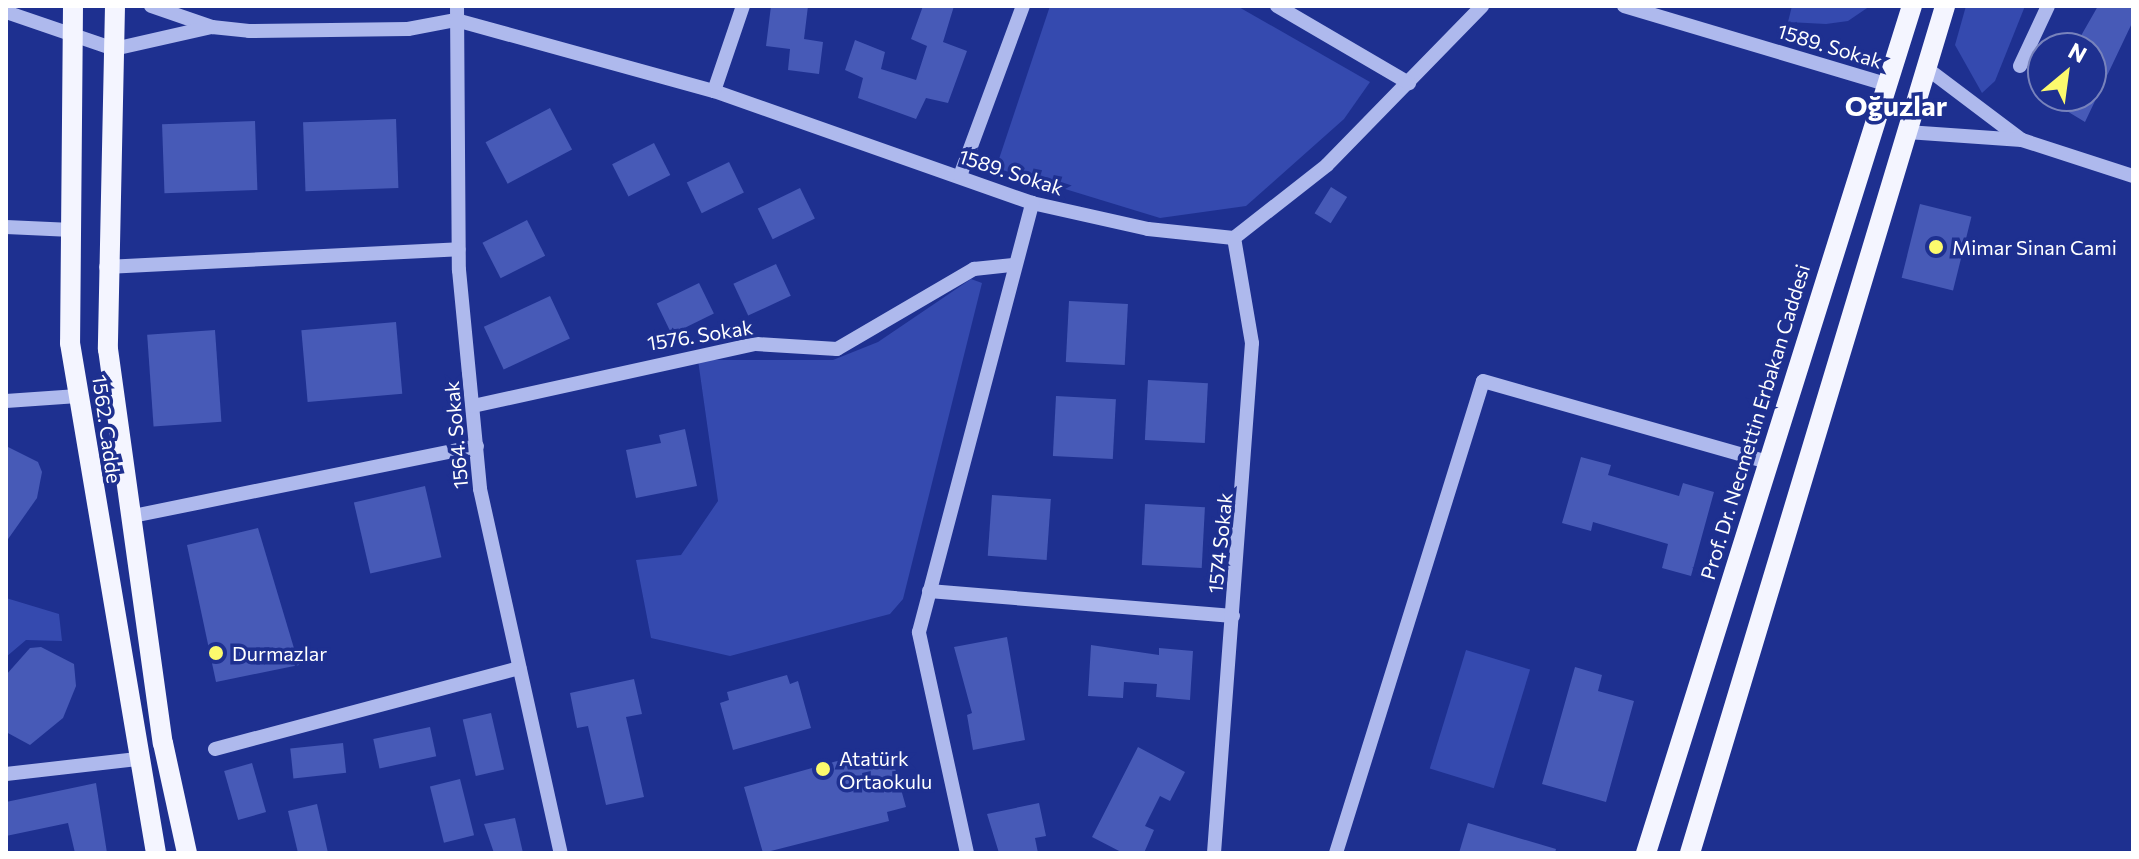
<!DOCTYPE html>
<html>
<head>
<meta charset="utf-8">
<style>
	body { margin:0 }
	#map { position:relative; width:2139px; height:859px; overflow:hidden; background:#1e3090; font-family:Commissioner,sans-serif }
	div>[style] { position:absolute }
	.green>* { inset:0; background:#354aaf; transform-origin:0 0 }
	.building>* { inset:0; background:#475ab7; transform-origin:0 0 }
	.minor>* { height:14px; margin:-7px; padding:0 7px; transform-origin:7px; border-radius:7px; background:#aeb9ed }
	.major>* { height:20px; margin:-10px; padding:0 10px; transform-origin:10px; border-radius:10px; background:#f4f5ff }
	.dots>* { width:22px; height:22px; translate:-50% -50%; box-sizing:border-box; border:4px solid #1e3090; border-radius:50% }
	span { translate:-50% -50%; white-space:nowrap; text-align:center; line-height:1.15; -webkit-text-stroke:7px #1e3090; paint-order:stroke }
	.street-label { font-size:20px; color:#fff }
	.poi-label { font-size:20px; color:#fff }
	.left { translate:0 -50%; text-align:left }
	.district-label { font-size:28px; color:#fff; font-weight:700 }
	.frame { position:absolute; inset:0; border:8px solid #fff; pointer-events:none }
	.north { position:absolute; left:2027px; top:32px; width:80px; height:80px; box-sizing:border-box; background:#1e3090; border:2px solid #7883bc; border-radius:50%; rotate:29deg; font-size:22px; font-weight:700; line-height:32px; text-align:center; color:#fff }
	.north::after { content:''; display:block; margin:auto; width:28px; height:36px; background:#fcfa6d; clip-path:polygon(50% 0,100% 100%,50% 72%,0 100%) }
</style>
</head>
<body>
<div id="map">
	<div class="green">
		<i style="clip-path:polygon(1050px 6px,1237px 6px,1370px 82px,1344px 119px,1246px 206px,1160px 218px,996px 168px)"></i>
		<i style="clip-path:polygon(1792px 6px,1870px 6px,1848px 21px,1826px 24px,1788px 22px)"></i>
		<i style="clip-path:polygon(1966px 6px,2025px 6px,1995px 81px,1982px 93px,1955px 45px)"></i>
		<i style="clip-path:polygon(971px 279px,982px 283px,903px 599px,890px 614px,730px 656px,651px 638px,636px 560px,681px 555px,718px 501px,698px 360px,833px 360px,878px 342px)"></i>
		<i style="clip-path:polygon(6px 598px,59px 614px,62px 641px,26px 640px,6px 657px)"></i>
		<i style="left:1466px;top:650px;width:67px;height:124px;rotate:17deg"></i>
	</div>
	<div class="building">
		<i style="clip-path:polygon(771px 6px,808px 6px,804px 39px,823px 42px,819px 74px,788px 70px,790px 49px,766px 46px)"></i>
		<i style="clip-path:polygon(923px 6px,954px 6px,943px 42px,967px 51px,948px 103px,926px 98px,916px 119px,858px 98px,863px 78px,845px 70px,855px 40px,885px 52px,881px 69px,916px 80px,927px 46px,911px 39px)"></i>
		<i style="clip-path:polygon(2098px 6px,2133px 6px,2133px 21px,2085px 122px,2042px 96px,2091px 96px,2091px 48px,2074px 48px)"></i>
		<i style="left:550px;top:108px;width:47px;height:73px;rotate:62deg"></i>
		<i style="left:396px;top:119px;width:69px;height:93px;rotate:88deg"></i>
		<i style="left:255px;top:121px;width:69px;height:93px;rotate:88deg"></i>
		<i style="left:654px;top:143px;width:36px;height:47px;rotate:63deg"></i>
		<i style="left:729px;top:162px;width:34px;height:47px;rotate:64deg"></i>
		<i style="left:1331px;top:187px;width:19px;height:31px;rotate:32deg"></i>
		<i style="left:800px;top:188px;width:34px;height:47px;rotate:64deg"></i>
		<i style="left:1920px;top:204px;width:53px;height:76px;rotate:14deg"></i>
		<i style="left:527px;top:220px;width:40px;height:50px;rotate:63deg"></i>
		<i style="left:776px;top:264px;width:35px;height:47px;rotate:65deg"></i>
		<i style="left:699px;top:283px;width:34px;height:47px;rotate:64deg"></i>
		<i style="left:550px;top:296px;width:47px;height:73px;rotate:65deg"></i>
		<i style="left:1069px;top:301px;width:59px;height:61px;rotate:3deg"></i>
		<i style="left:396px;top:322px;width:72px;height:95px;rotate:85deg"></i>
		<i style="left:215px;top:330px;width:92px;height:68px;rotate:86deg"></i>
		<i style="left:1148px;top:380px;width:60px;height:60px;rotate:3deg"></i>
		<i style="left:1056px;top:396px;width:60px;height:60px;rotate:3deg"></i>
		<i style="clip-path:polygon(685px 429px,697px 486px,636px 498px,626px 450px,661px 443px,659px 435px)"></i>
		<i style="clip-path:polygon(6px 446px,38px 462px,42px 472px,37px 498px,6px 542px)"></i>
		<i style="clip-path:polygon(1581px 457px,1611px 465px,1608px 475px,1679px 496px,1683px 483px,1714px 492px,1691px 576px,1662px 568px,1668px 544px,1593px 522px,1591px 531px,1562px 523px)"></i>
		<i style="left:425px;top:486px;width:73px;height:73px;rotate:77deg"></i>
		<i style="left:992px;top:495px;width:59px;height:61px;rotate:4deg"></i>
		<i style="left:1145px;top:504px;width:60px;height:61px;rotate:3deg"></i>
		<i style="clip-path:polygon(258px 528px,299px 665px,216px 682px,187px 545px)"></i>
		<i style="clip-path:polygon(1007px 637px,1025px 740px,973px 750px,967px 715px,972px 713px,954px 647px)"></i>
		<i style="clip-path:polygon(1091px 645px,1159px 655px,1159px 648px,1193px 651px,1190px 700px,1156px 697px,1157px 684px,1124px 682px,1123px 698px,1088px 696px)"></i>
		<i style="clip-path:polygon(41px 647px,74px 664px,76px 686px,63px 718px,30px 745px,6px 732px,6px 675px,30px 648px)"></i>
		<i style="clip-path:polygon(1575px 667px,1602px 675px,1598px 691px,1634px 701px,1606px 802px,1542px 784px)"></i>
		<i style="clip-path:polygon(787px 675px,790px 684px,798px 681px,811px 728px,733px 750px,720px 703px,729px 700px,727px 692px)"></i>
		<i style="clip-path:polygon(634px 679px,642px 714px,626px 717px,644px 797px,606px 805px,588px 726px,577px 728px,570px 693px)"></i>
		<i style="left:491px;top:713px;width:58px;height:29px;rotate:77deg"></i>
		<i style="left:430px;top:727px;width:30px;height:58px;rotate:78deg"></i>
		<i style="left:343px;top:743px;width:30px;height:53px;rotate:84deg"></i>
		<i style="clip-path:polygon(1138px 747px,1185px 772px,1170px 801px,1160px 796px,1145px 826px,1154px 830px,1144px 853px,1123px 853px,1092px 837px)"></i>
		<i style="clip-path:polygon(873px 751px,877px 766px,893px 761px,906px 807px,887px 812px,889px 821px,763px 853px,744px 787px)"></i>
		<i style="left:252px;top:763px;width:51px;height:29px;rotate:74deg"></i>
		<i style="left:460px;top:779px;width:58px;height:31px;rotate:76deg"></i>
		<i style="clip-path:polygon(96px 783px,107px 853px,75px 853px,68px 823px,6px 836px,6px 802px)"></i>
		<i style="clip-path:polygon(1039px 803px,1046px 836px,1035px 838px,1038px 853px,999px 853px,987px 814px)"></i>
		<i style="clip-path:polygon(317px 804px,328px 853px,298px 853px,288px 811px)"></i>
		<i style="clip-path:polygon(515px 818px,523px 853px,494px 853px,484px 824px)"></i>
		<i style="clip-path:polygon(1468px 823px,1556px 849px,1555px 853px,1459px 853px)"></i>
	</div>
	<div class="minor">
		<i style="left:151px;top:6px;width:65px;rotate:19deg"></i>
		<i style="left:212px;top:27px;width:37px;rotate:6deg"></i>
		<i style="left:249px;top:31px;width:159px;rotate:-0.7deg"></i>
		<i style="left:408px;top:29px;width:49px;rotate:-10.6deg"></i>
		<i style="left:456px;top:20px;width:268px;rotate:15.4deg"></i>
		<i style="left:714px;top:91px;width:337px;rotate:19.4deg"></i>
		<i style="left:1032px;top:203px;width:119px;rotate:12.6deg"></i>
		<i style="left:1148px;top:229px;width:86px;rotate:6deg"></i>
		<i style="left:1234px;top:238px;width:118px;rotate:-38.1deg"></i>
		<i style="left:1327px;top:165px;width:222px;rotate:-45.7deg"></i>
		<i style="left:457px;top:6px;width:264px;rotate:89.6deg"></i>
		<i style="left:459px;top:270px;width:220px;rotate:84.5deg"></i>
		<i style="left:480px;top:489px;width:373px;rotate:77.5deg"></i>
		<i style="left:1277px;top:6px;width:153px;rotate:30.3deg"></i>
		<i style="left:1624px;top:6px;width:273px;rotate:16.6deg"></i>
		<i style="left:6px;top:12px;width:114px;rotate:18.9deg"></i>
		<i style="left:114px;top:49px;width:99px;rotate:-12.8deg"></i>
		<i style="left:2020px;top:66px;width:66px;rotate:-65deg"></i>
		<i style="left:1925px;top:67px;width:121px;rotate:37deg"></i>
		<i style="left:2022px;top:140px;width:117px;rotate:18deg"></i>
		<i style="left:714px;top:91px;width:90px;rotate:-71.2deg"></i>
		<i style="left:1907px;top:132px;width:115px;rotate:4deg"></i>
		<i style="left:960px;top:176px;width:181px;rotate:-69.7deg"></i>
		<i style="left:6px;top:227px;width:66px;rotate:2.6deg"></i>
		<i style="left:106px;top:267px;width:353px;rotate:-2.9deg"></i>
		<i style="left:6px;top:401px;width:72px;rotate:-4deg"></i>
		<i style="left:473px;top:406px;width:290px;rotate:-12.4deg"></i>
		<i style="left:756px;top:344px;width:81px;rotate:3.5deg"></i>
		<i style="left:837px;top:349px;width:159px;rotate:-30.3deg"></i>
		<i style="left:974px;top:269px;width:37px;rotate:-6deg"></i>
		<i style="left:133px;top:516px;width:351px;rotate:-11.5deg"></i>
		<i style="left:929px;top:591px;width:305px;rotate:4.7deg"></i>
		<i style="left:215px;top:749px;width:315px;rotate:-14.9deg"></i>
		<i style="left:6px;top:774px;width:132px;rotate:-6.5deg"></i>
		<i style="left:967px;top:853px;width:226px;rotate:-102.3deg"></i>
		<i style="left:919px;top:632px;width:444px;rotate:-75.2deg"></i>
		<i style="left:1214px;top:853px;width:511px;rotate:-85.74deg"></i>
		<i style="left:1252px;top:343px;width:107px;rotate:-99.7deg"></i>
		<i style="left:1336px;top:853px;width:494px;rotate:-72.7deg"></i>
		<i style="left:1483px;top:381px;width:296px;rotate:15.9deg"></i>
	</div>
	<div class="major">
		<i style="left:73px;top:6px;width:337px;rotate:90.5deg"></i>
		<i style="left:70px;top:343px;width:517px;rotate:80.43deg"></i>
		<i style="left:115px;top:6px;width:343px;rotate:91.2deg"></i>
		<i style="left:108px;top:349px;width:398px;rotate:82.1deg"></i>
		<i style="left:163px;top:743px;width:113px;rotate:77.7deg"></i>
		<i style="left:1646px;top:853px;width:888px;rotate:-72.57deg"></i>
		<i style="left:1690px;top:853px;width:885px;rotate:-73.24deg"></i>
	</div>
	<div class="dots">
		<i style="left:1936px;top:247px;background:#fcfa6d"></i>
		<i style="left:216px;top:653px;background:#fcfa6d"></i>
		<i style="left:823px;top:769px;background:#fcfa6d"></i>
	</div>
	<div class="street-label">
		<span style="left:1830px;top:46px;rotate:17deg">1589. Sokak</span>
		<span style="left:1011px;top:172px;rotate:18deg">1589. Sokak</span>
		<span style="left:700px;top:335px;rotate:-9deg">1576. Sokak</span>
		<span style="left:1755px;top:422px;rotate:-73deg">Prof. Dr. Necmettin Erbakan Caddesi</span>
		<span style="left:107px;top:429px;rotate:82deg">1562. Cadde</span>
		<span style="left:456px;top:435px;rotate:-95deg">1564. Sokak</span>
		<span style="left:1220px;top:543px;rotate:-84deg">1574 Sokak</span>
	</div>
	<div class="poi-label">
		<span class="left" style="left:1952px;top:247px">Mimar Sinan Cami</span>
		<span class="left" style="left:232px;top:653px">Durmazlar</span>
		<span class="left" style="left:839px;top:770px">Atatürk<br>Ortaokulu</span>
	</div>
	<div class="district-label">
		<span style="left:1896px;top:105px">Oğuzlar</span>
	</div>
	<div class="frame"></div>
	<div class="north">N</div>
</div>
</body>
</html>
